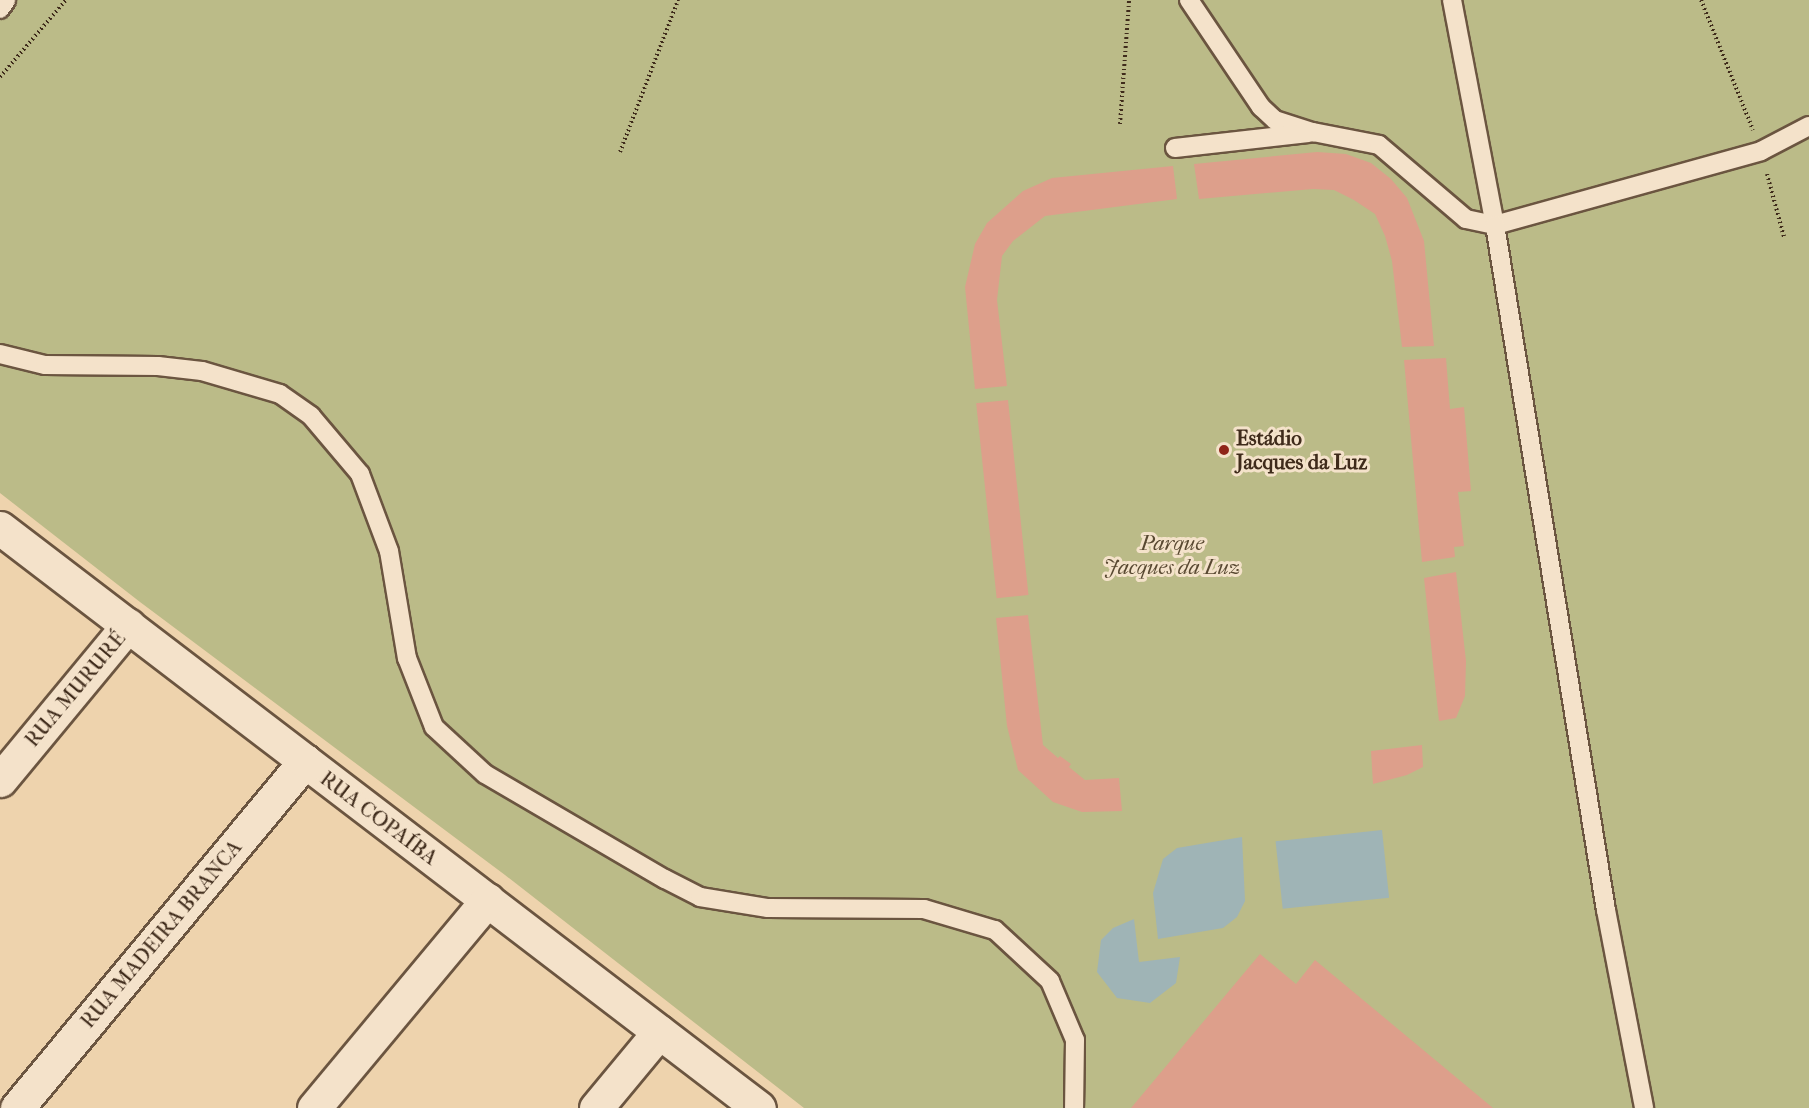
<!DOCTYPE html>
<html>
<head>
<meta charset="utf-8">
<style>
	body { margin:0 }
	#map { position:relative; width:1809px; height:1108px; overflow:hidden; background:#eed3ad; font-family:"IM FELL French Canon",serif }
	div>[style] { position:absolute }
	.green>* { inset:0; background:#bb8 }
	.water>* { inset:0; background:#9fb4b6; transform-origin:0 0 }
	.building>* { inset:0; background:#dd9f8b; transform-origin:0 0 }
	.path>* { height:4px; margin-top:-2px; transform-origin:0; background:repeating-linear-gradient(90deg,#3f2b1b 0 1.5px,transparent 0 4.5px) }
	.roads { filter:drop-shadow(2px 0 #6b5540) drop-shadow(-2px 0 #6b5540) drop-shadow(0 2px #6b5540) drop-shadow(0 -2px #6b5540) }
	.lane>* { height:18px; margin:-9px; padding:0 9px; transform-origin:9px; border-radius:9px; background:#f4e2ca }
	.street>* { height:33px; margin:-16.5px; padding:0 16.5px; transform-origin:16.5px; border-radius:16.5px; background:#f4e2ca }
	.secondary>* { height:33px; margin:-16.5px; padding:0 16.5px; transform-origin:16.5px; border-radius:16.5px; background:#f4e2ca }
	.dots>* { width:16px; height:16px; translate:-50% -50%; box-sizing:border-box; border:3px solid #f4e2ca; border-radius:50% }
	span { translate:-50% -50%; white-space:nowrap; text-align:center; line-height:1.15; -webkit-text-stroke:6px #f4e2ca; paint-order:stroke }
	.poi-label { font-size:21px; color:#3f2b1b; font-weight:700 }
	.left { translate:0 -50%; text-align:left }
	.park-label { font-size:21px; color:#584831; font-style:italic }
	.street-label { font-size:21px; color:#3f2b1b }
</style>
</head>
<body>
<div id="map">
	<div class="green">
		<i style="clip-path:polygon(0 0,1809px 0,1809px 1108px,804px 1108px,505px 875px,140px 602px,0 493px)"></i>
	</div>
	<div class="water">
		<i style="left:1382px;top:830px;width:68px;height:107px;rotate:84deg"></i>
		<i style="clip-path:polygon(1242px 837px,1245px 901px,1237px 917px,1223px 928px,1158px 939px,1153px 893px,1163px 859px,1177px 848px)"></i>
		<i style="clip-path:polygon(1134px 919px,1139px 962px,1180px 957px,1176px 983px,1150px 1003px,1117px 998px,1097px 972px,1101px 940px,1113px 928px)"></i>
	</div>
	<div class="building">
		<i style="clip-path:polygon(1317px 152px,1346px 154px,1371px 163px,1391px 179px,1407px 198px,1424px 241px,1434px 346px,1402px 347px,1392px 261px,1385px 236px,1375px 214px,1354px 200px,1334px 190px,1313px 189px,1199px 199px,1194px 164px)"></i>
		<i style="clip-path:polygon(1173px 166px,1177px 199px,1045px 216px,1013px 241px,1002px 256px,997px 300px,1007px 386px,975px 389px,965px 287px,975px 244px,987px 223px,1023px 191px,1052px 178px)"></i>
		<i style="clip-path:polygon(1446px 358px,1450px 409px,1464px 407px,1471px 491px,1458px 492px,1464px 546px,1454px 547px,1455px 557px,1422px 562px,1404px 360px)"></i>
		<i style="left:1008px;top:400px;width:196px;height:32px;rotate:84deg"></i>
		<i style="clip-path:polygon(1456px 572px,1466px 661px,1465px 696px,1456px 718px,1439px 721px,1424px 578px)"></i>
		<i style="clip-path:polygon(1028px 615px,1043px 745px,1058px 758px,1060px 756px,1071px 764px,1069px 767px,1085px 780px,1119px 778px,1122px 811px,1082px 812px,1053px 802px,1018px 770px,1007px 726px,996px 618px)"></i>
		<i style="clip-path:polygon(1422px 745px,1423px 767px,1407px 775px,1373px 784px,1371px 751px)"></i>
		<i style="clip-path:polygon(1260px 954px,1296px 984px,1315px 960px,1493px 1108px,1131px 1108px)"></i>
	</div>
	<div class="path">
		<i style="left:1701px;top:0;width:140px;rotate:68.2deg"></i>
		<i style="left:0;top:77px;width:101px;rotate:-49.4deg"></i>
		<i style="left:1120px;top:124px;width:124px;rotate:-85.8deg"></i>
		<i style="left:620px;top:152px;width:163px;rotate:-69.1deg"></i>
		<i style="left:1767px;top:174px;width:65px;rotate:74.9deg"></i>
	</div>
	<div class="roads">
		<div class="lane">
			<i style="left:1189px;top:0;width:129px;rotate:56.1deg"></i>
			<i style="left:1261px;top:107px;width:19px;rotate:43deg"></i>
			<i style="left:1275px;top:120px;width:40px;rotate:18deg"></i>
			<i style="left:1313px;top:132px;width:67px;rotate:11.1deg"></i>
			<i style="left:1379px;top:145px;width:114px;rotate:40.4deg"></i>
			<i style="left:1466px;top:219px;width:30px;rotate:12deg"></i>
			<i style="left:1495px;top:225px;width:276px;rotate:-15.5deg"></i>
			<i style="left:1761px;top:151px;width:54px;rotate:-27.5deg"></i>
			<i style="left:1452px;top:0;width:229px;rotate:79.2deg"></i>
			<i style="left:1495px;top:225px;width:694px;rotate:80.8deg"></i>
			<i style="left:1606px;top:910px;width:202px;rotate:79.1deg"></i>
			<i style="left:0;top:9px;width:11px;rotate:-56deg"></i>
			<i style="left:1175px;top:148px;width:134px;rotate:-6.4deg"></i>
			<i style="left:0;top:354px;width:46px;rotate:13.7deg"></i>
			<i style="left:45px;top:365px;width:113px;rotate:0.5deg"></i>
			<i style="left:158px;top:366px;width:44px;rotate:6.5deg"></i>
			<i style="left:202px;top:371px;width:81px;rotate:16.4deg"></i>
			<i style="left:280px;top:394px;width:38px;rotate:35deg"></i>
			<i style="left:311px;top:416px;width:76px;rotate:49.8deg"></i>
			<i style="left:360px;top:474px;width:82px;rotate:69.4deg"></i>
			<i style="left:389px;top:551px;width:109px;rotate:80.5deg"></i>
			<i style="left:407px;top:658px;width:74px;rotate:68.6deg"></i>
			<i style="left:434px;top:727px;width:69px;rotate:42.7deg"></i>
			<i style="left:485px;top:774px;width:208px;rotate:30.3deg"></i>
			<i style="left:665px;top:879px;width:39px;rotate:27deg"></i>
			<i style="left:700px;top:897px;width:69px;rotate:9.2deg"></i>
			<i style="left:768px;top:908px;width:156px;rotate:0.4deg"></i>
			<i style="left:924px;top:909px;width:74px;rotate:16.5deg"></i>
			<i style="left:995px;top:930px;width:75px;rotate:42.8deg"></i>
			<i style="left:1050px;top:981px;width:64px;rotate:67deg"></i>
			<i style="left:1075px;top:1040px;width:68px;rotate:90.8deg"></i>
		</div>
		<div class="street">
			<i style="left:0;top:780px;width:201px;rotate:-50.4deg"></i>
			<i style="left:17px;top:1108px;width:451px;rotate:-50.3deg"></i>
			<i style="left:596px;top:1108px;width:99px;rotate:-50.3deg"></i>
		</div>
		<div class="secondary">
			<i style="left:0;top:528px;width:955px;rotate:37.39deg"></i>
			<i style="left:314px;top:1108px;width:271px;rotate:-50.2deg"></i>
		</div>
	</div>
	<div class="dots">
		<i style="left:1224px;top:450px;background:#8f2418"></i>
	</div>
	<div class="poi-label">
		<span class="left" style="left:1236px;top:450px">Estádio<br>Jacques da Luz</span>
	</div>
	<div class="park-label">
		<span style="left:1172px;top:555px">Parque<br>Jacques da Luz</span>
	</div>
	<div class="street-label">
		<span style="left:75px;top:689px;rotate:-50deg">RUA MURURÉ</span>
		<span style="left:379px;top:818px;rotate:37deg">RUA COPAÍBA</span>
		<span style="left:161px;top:934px;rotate:-50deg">RUA MADEIRA BRANCA</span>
	</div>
</div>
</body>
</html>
